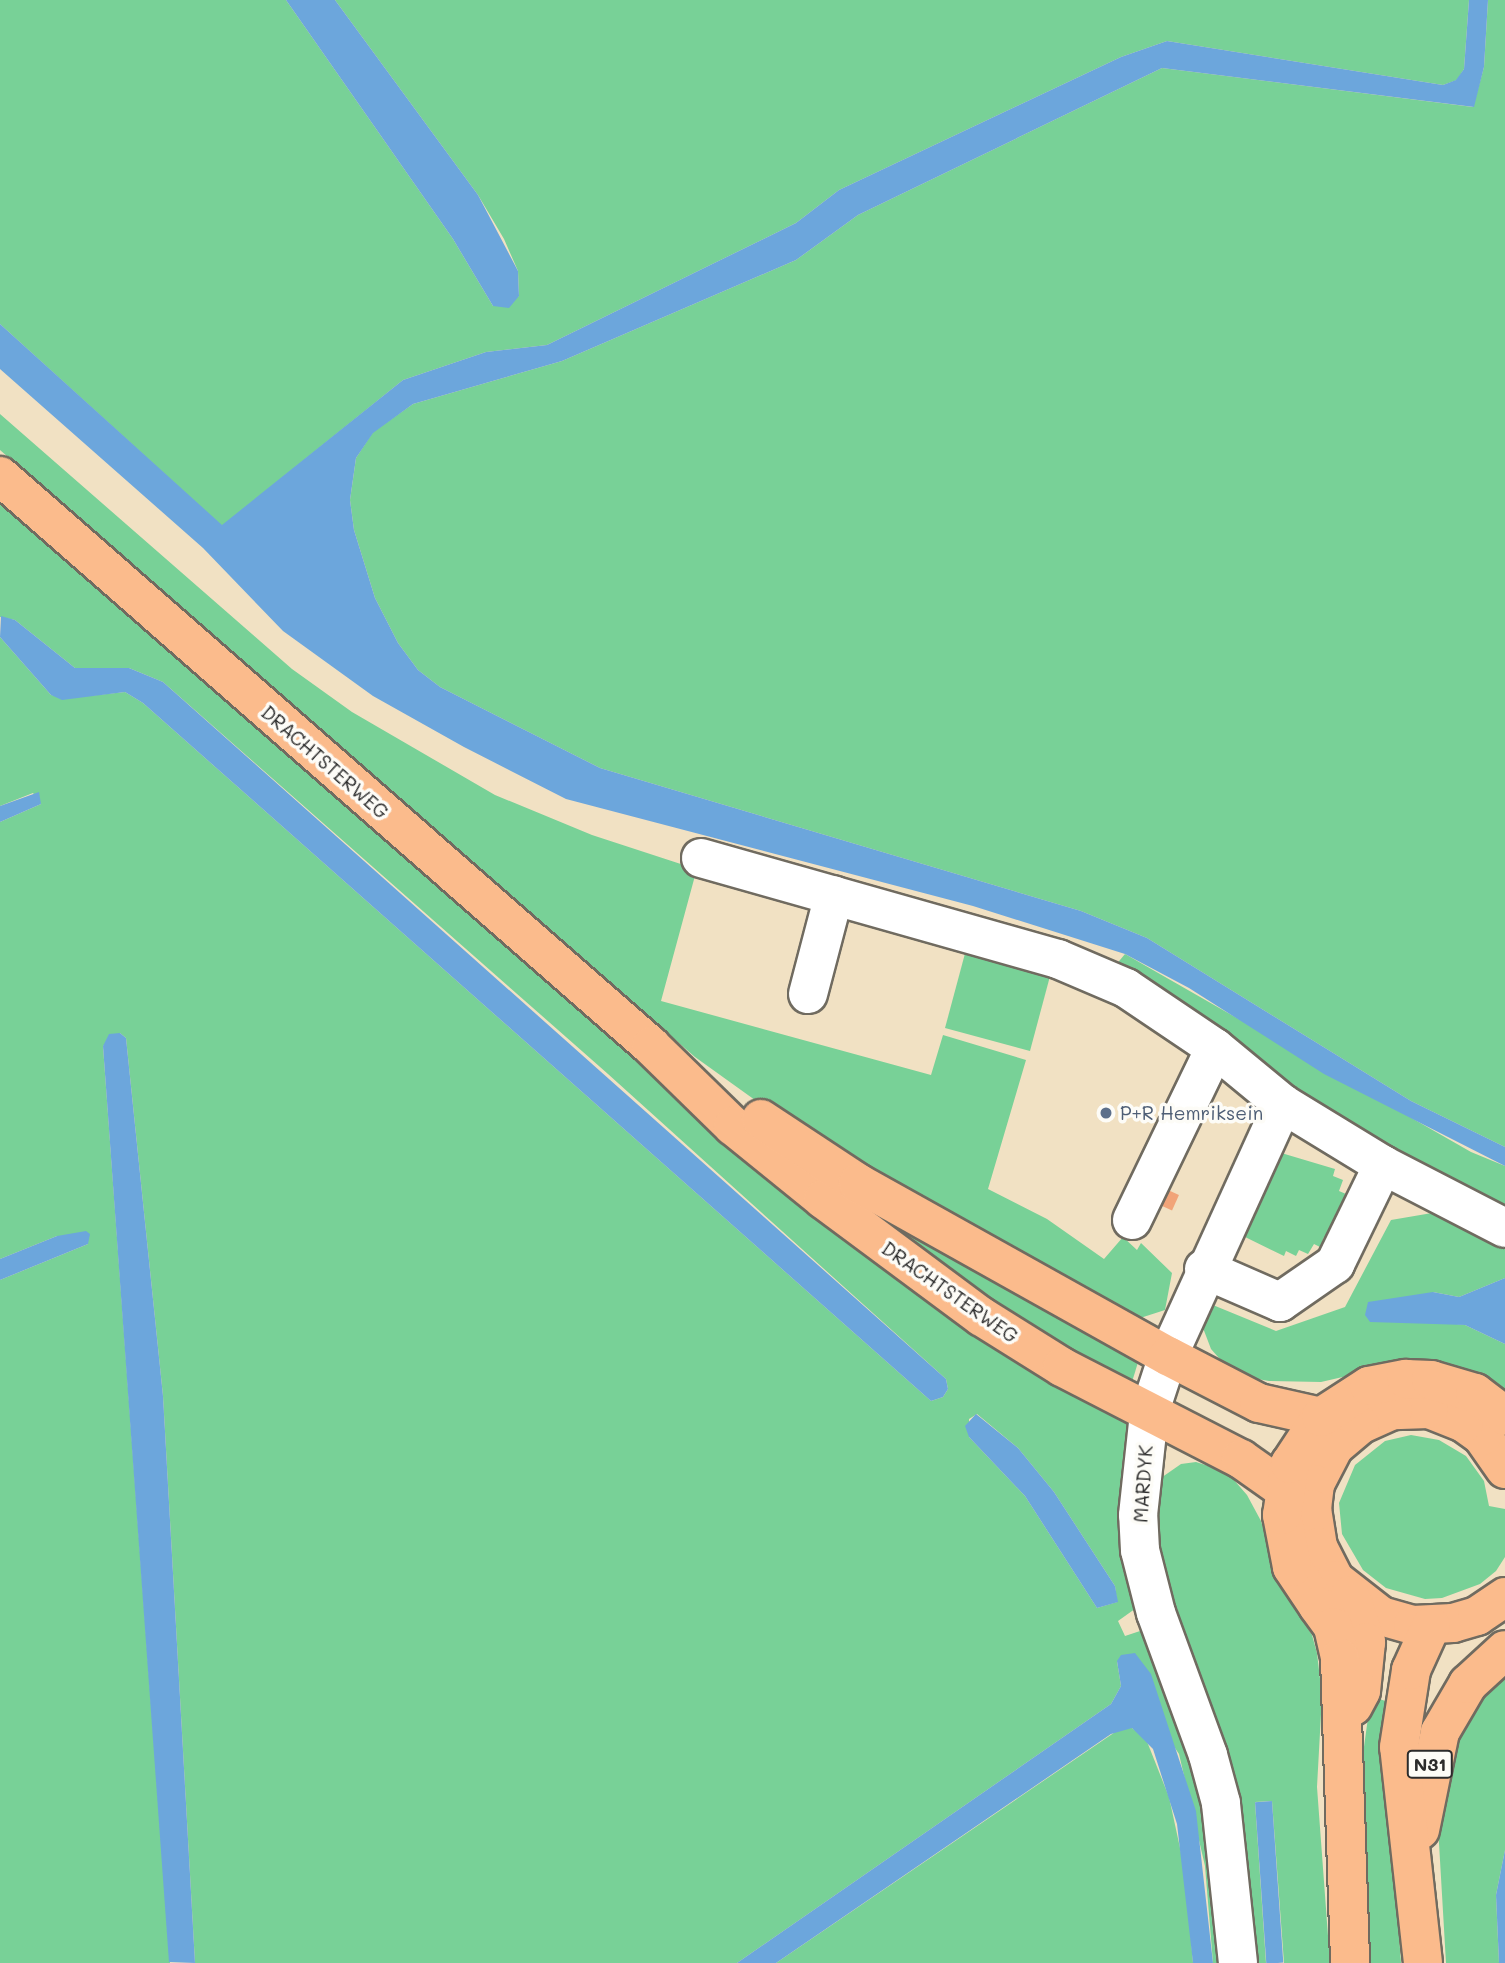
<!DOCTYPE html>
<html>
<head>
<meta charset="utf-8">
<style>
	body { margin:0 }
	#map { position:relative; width:1505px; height:1963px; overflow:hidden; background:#f1e1c3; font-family:Mali,sans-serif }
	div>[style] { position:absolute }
	.green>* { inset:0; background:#78d197; transform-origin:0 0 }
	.water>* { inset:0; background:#6ca6dc; transform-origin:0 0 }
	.building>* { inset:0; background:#f1a479; transform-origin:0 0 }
	.roads { filter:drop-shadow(2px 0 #706b60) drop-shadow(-2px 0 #706b60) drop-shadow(0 2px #706b60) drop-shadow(0 -2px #706b60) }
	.minor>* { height:38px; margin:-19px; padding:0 19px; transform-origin:19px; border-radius:19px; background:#fff }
	.major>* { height:38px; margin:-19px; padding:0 19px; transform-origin:19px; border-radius:19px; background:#fbbb8c }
	.highway>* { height:38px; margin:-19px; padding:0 19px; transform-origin:19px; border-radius:19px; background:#fbbb8c }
	.dots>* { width:19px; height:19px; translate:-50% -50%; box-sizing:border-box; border:4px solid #fdfcf7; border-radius:50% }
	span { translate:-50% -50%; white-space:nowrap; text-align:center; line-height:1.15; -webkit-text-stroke:7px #fdfcf7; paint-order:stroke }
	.shield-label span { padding:2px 5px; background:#fdfcf7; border:2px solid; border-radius:5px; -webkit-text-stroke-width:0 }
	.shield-label { font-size:18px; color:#2b2b2b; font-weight:700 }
	.street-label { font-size:19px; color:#2b2b2b }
	.service-label { font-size:19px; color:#4e5e75 }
	.left { translate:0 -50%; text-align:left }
</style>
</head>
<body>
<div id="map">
	<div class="green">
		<i style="clip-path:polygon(0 0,286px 0,453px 239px,493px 306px,519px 296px,518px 271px,504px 239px,478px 195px,335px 0,1469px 0,1464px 69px,1457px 80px,1443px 85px,1167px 41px,1121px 57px,839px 190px,796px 223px,547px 345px,486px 352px,403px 380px,222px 526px,0 324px)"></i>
		<i style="clip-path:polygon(1488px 0,1505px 0,1505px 1147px,1411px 1101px,1147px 938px,1081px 911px,600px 768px,440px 687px,418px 670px,398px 643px,375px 598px,354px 530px,350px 500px,356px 458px,373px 432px,413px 404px,562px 361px,796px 260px,858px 215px,1162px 68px,1473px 107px,1484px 67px)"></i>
		<i style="clip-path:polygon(0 414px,292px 669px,352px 712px,495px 795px,592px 835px,693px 868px,696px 872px,661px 1001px,931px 1075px,943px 1035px,1026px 1060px,988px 1189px,1047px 1219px,1104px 1259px,1123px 1237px,1137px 1250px,1141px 1243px,1172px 1273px,1165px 1310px,1134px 1320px,805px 1136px,695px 1057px,0 450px)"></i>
		<i style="clip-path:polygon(evenodd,0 499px,685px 1103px,1115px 1408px,1129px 1424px,1139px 1606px,1118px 1621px,1125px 1636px,1146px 1629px,1200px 1758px,1232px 1963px,1213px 1963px,1205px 1866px,1179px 1754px,1117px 1661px,1121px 1686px,1111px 1704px,737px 1963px,195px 1963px,163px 1396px,126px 1038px,120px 1033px,103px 1046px,170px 1963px,0 1963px,0 1280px,88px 1244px,57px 1236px,0 1259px,0 822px,41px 804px,33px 793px,0 806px,0 637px,51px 695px,69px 698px,125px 692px,143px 703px,931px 1401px,943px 1397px,948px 1389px,946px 1379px,608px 1074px,163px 682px,129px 668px,75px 668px,15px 620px,0 617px,0 499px,977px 1414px,1018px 1448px,1054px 1492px,1115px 1586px,1117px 1602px,1097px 1608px,1025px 1496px,969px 1437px,969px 1419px,977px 1414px)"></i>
		<i style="left:967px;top:946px;width:88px;height:85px;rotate:15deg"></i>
		<i style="clip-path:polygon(1125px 954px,1471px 1152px,1505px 1166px,1505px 1215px,1312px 1102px,1115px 966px)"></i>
		<i style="clip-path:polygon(1278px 1152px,1335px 1169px,1333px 1176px,1343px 1180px,1339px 1191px,1346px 1194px,1344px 1207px,1329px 1238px,1324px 1237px,1320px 1247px,1314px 1244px,1308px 1254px,1299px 1250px,1296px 1256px,1286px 1251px,1284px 1256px,1239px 1234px)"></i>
		<i style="clip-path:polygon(835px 1186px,1139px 1359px,1132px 1382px,986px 1307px)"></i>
		<i style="clip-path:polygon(1432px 1213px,1505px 1246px,1505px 1278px,1459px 1297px,1433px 1292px,1431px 1321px,1465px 1325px,1505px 1344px,1505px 1397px,1399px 1364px,1321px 1382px,1269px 1381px,1246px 1377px,1226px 1366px,1211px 1349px,1203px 1328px,1208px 1303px,1276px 1331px,1345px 1307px,1391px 1220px)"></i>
		<i style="clip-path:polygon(1411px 1435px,1439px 1440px,1466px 1456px,1484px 1481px,1489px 1506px,1505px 1509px,1505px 1557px,1496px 1571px,1480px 1584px,1442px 1598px,1425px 1599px,1386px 1588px,1363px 1570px,1342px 1534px,1339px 1503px,1355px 1465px,1385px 1441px)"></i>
		<i style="clip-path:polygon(1196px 1462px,1227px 1472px,1247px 1495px,1261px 1521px,1281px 1585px,1312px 1635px,1317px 1653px,1322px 1696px,1317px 1787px,1330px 1963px,1284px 1963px,1272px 1801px,1255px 1802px,1266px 1963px,1249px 1963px,1152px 1548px,1158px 1480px,1181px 1464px)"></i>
		<i style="clip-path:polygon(1505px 1667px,1505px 1850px,1496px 1895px,1499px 1963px,1446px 1963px,1436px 1792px,1465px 1709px)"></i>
		<i style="clip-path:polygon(1371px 1696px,1391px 1703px,1387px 1765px,1401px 1963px,1371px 1963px,1361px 1825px,1363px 1754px)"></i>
		<i style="clip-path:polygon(1121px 1728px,1132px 1728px,1146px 1739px,1169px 1797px,1185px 1871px,1193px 1963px,776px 1963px)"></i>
	</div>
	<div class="water">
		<i style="clip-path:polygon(286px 0,335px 0,478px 195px,518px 271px,519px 296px,509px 308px,493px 306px,453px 239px)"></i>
		<i style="clip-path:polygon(1469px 0,1488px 0,1484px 67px,1474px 107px,1162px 68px,858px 215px,796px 260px,562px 361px,413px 404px,373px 433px,356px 458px,350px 500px,354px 530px,375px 598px,398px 643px,418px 670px,440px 687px,600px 768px,1081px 911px,1147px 938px,1411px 1101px,1505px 1147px,1505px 1166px,1324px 1074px,1189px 988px,1125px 954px,973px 906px,566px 799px,464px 747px,373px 696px,283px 631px,203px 548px,0 369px,0 324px,222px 525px,403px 380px,486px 352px,547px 345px,796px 223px,839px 190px,1121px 57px,1167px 41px,1443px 85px,1456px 80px,1464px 69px)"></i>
		<i style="clip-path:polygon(1px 616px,15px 620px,75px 668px,129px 668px,163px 682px,946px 1379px,948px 1389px,943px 1397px,931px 1401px,143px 703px,125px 692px,62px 700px,51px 695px,0 637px)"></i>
		<i style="clip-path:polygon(39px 792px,41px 804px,0 822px,0 806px)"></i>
		<i style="clip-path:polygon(120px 1033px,126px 1038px,163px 1396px,195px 1963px,169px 1962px,103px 1046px,109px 1034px)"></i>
		<i style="clip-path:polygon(86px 1231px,90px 1234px,88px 1244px,0 1280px,0 1259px,57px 1236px)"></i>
		<i style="clip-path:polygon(1505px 1278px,1505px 1344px,1465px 1325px,1370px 1322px,1365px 1315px,1368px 1302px,1433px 1292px,1459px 1297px)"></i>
		<i style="clip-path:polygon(976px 1414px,1018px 1448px,1054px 1492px,1115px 1586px,1118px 1602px,1097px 1608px,1025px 1496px,969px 1437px,965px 1426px)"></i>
		<i style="clip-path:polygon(1135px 1653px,1151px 1674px,1196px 1811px,1213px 1963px,1193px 1963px,1177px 1824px,1153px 1749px,1132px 1728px,1111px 1734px,776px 1963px,737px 1963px,1111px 1704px,1121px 1686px,1117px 1661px,1121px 1655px)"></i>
		<i style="left:1272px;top:1801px;width:162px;height:17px;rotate:86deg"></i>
		<i style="clip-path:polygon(1505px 1850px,1505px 1963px,1499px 1963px,1496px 1895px)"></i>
	</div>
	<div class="building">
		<i style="left:1168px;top:1190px;width:12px;height:17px;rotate:24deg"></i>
	</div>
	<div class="roads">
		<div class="minor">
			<i style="left:701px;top:858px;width:371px;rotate:15.8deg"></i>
			<i style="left:1058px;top:959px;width:74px;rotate:23.1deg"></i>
			<i style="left:1126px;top:988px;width:107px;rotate:34deg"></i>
			<i style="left:1215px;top:1048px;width:88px;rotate:39.5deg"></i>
			<i style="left:1283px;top:1104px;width:117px;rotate:31.4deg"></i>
			<i style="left:1383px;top:1165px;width:137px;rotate:27.3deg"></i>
			<i style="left:808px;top:994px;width:102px;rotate:-75.3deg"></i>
			<i style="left:1132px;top:1220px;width:191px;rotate:-64.2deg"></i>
			<i style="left:1204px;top:1269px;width:83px;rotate:23.5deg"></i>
			<i style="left:1280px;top:1302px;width:67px;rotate:-34.6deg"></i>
			<i style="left:1335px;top:1264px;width:110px;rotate:-64.1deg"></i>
			<i style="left:1238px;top:1963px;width:161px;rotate:-96.1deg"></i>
			<i style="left:1221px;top:1803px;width:50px;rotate:-105.2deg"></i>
			<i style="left:1208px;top:1755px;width:151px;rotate:-110.1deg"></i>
			<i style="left:1156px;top:1613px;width:65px;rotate:-104.3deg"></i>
			<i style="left:1140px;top:1550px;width:35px;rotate:-93deg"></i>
			<i style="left:1138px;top:1515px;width:102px;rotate:-83.8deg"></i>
			<i style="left:1149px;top:1414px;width:61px;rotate:-71.9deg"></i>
			<i style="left:1168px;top:1356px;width:277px;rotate:-65.5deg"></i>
		</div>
		<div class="major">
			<i style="left:0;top:476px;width:865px;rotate:41.2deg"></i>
			<i style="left:651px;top:1046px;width:115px;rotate:44.3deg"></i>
			<i style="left:733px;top:1126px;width:116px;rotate:39deg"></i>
			<i style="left:823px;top:1199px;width:198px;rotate:36.6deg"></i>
			<i style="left:982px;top:1317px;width:94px;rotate:32deg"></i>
			<i style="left:1062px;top:1367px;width:201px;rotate:27.2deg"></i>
			<i style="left:1241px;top:1459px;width:87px;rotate:35.2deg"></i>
			<i style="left:761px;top:1119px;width:116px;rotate:33.4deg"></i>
			<i style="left:858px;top:1183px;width:355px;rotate:29.2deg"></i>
			<i style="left:1168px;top:1356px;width:102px;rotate:27.3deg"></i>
			<i style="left:1259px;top:1403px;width:64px;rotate:12.7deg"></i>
			<i style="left:1505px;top:1469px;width:40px;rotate:-124.9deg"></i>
			<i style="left:1482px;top:1436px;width:22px;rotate:-144deg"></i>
			<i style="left:1464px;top:1423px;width:38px;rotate:-158deg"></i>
			<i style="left:1429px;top:1409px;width:36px;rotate:178deg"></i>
			<i style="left:1393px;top:1410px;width:36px;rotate:156deg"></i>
			<i style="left:1360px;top:1425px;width:34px;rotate:140deg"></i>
			<i style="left:1334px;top:1447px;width:42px;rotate:117.2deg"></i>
			<i style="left:1315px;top:1484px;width:25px;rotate:97deg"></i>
			<i style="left:1312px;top:1509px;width:38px;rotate:81deg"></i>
			<i style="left:1318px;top:1547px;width:37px;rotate:63deg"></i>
			<i style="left:1335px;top:1580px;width:58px;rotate:38deg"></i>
			<i style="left:1381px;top:1616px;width:33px;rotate:16deg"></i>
			<i style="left:1413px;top:1625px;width:40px;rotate:-2.9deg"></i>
			<i style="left:1453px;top:1623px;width:25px;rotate:-16deg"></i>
			<i style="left:1477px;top:1616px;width:34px;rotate:-34deg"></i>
			<i style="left:1318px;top:1606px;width:47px;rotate:-123.7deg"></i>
			<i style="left:1292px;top:1567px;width:53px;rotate:-100.9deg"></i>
			<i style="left:1282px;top:1515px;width:52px;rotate:-81.1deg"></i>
			<i style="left:1290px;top:1464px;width:56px;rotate:-56.6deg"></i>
			<i style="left:1321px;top:1417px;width:57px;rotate:-32.9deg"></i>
			<i style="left:1369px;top:1386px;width:38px;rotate:-11deg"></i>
			<i style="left:1406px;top:1379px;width:25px;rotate:2deg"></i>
			<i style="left:1431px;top:1380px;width:46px;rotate:16.5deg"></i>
			<i style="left:1475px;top:1393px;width:38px;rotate:37deg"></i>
		</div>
		<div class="highway">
			<i style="left:1350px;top:1595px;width:50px;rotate:71.2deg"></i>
			<i style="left:1366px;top:1642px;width:49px;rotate:95.8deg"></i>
			<i style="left:1361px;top:1691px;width:17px;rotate:118deg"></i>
			<i style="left:1318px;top:1606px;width:26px;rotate:54deg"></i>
			<i style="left:1333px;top:1627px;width:32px;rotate:77deg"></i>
			<i style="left:1340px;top:1658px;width:305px;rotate:88.1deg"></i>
			<i style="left:1420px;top:1830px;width:100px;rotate:-78.5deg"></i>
			<i style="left:1440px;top:1732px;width:56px;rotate:-59.7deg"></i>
			<i style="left:1468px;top:1684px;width:50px;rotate:-42.6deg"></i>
			<i style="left:1423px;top:1963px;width:217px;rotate:-96.3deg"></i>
			<i style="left:1399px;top:1747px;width:78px;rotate:-81.1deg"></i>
			<i style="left:1411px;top:1670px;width:48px;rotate:-65.6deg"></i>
		</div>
	</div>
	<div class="dots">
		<i style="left:1106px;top:1113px;background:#5c6f8a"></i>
	</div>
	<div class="shield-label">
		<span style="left:1430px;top:1764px">N31</span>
	</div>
	<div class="street-label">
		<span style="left:325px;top:762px;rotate:41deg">DRACHTSTERWEG</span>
		<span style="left:950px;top:1292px;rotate:35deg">DRACHTSTERWEG</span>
		<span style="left:1143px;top:1484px;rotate:-86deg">MARDYK</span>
	</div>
	<div class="service-label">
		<span class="left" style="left:1120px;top:1113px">P+R Hemriksein</span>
	</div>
</div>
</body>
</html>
